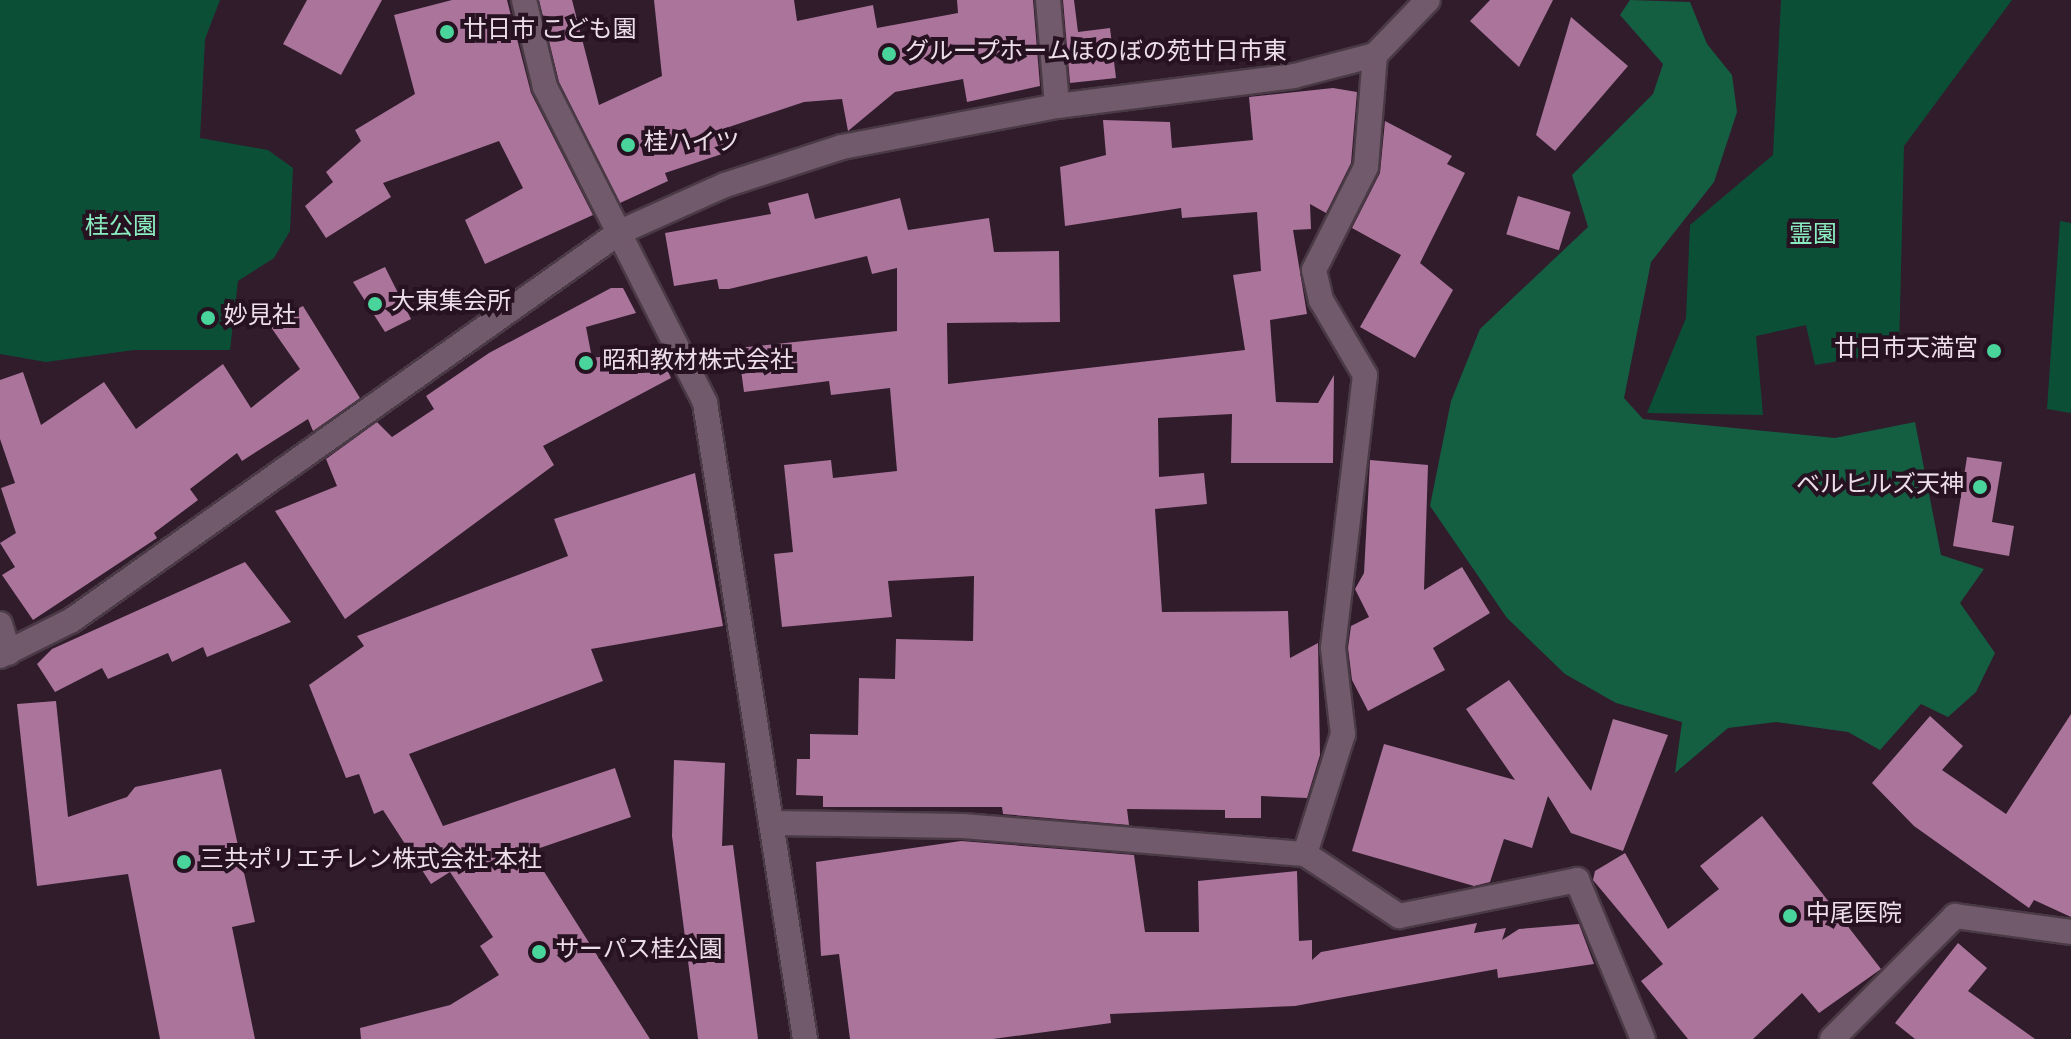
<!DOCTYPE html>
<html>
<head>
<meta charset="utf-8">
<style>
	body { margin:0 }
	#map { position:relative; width:2071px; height:1039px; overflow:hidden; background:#301c2b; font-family:Overpass,"Noto Sans JP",sans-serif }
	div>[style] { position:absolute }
	.green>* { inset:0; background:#0c4f37 }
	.forest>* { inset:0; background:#145f42 }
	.building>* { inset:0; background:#aa749b; transform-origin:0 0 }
	.roads { filter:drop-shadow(2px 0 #4a3a46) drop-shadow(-2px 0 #4a3a46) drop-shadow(0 2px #4a3a46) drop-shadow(0 -2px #4a3a46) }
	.minor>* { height:24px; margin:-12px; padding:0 12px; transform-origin:12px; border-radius:12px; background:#715a6b }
	.dots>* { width:22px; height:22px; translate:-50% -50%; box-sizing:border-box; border:4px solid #261221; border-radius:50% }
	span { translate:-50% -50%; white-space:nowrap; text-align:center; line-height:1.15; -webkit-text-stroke:8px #261221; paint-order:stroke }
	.poi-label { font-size:24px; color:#eddfe9 }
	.left { translate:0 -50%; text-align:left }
	.right { translate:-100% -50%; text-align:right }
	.park-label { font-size:24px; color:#8aeec0 }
</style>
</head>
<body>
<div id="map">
	<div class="green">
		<i style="clip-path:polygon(0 0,220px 0,205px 39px,200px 138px,268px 150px,293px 168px,290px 231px,274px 258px,238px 281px,230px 350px,134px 350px,46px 362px,0 354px)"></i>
		<i style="clip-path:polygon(1781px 0,2012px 0,1904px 146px,1899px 351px,1815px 365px,1806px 325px,1756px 336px,1763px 415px,1647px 413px,1686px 318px,1690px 225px,1773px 155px)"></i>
		<i style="clip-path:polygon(2060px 221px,2071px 223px,2071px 413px,2047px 409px)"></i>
	</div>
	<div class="forest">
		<i style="clip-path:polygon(1630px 0,1690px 2px,1707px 44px,1732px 75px,1737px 112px,1714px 182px,1651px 262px,1624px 398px,1643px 419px,1835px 438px,1915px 422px,1941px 555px,1984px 569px,1960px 603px,1995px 653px,1976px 692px,1948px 717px,1921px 704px,1880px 750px,1848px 732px,1776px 722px,1728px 728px,1675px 773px,1682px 722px,1616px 703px,1565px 674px,1507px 618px,1430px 506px,1451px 401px,1480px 329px,1588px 227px,1572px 175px,1653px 94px,1663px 64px,1620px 15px)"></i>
	</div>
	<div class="building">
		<i style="clip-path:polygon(307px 0,382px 0,341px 75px,283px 44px)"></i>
		<i style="clip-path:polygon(452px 0,507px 0,531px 93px,593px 215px,485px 264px,465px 220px,523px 188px,499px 141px,383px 183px,391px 197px,326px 238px,305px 206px,333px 182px,326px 172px,361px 141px,355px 130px,415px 94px,394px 15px)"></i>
		<i style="clip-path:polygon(539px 0,572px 0,599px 105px,662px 76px,654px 0,794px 0,797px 21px,873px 5px,877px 28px,958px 13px,957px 0,1033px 0,1040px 86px,967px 102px,963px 79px,895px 92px,848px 131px,842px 99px,804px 102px,720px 130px,728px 152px,665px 173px,668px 181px,620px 203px,559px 82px)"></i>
		<i style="clip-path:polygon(1063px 0,1074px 0,1078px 32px,1110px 28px,1116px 78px,1070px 83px)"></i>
		<i style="clip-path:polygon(1490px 0,1553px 0,1519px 67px,1470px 21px)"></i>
		<i style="clip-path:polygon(1571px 17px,1628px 66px,1555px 151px,1536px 135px)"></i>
		<i style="clip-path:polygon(1333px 88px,1357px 92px,1351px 163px,1326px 213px,1310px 204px,1311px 229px,1293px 230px,1307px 314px,1270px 320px,1276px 402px,1318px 403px,1334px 375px,1333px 463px,1231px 463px,1232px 414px,1158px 418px,1159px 477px,1204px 473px,1207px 504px,1155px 509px,1162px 612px,1288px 611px,1290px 658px,1318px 643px,1320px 755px,1307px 798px,1261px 796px,1261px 818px,1225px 818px,1225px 810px,1127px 809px,1129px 825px,1003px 814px,1002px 807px,823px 807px,823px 796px,796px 795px,797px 759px,810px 759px,810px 734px,858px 735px,859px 678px,895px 679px,896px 639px,973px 641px,974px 576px,888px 581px,892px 617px,782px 627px,774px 554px,793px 552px,784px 465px,831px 460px,833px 478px,897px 471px,890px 388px,831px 395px,829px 381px,744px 392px,738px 348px,897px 331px,897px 268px,872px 274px,867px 256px,729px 289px,719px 289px,717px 279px,674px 286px,665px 233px,771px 214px,768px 203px,808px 193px,815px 219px,900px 198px,908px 230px,989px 218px,994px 252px,1059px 251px,1060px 322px,947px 323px,948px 384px,1245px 350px,1233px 275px,1261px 271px,1257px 212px,1182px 218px,1181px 208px,1065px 226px,1060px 167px,1106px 155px,1103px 120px,1170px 122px,1172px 148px,1253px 140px,1249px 97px)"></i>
		<i style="clip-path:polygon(1385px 121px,1452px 156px,1447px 164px,1465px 173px,1420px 263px,1453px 290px,1415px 358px,1360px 327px,1401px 255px,1352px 228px,1380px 173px)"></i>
		<i style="left:1518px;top:196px;width:55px;height:40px;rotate:17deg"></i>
		<i style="clip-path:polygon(385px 267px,411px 319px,385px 332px,353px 282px)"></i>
		<i style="clip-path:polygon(611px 288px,623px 288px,636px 313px,586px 327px,592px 358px,658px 349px,671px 378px,543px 446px,554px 465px,345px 619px,275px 511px,337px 486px,326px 459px,377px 422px,392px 437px,434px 409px,426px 396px,489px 353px)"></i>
		<i style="clip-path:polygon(303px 306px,360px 398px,313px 431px,308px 419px,242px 461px,237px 453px,190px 489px,198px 500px,154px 533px,157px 538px,33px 620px,2px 575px,15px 567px,0 543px,16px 533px,1px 488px,15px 483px,0 439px,0 380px,23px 372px,41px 425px,104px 382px,136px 429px,223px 364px,251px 408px,300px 369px,268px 323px)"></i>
		<i style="clip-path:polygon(1967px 457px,2002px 462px,1992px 522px,2014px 526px,2009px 556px,1953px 546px)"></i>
		<i style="clip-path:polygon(1370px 460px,1428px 465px,1424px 590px,1462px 567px,1490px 613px,1433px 648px,1445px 670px,1368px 711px,1352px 680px,1348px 648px,1351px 626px,1369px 617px,1355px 589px,1364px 573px)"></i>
		<i style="clip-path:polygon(695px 473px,723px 626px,591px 649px,603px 681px,409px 754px,443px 826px,615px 768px,631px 817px,531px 851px,650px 1039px,361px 1039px,360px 1028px,450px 1005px,499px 975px,480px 946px,493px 937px,450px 872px,431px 884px,383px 810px,374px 814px,359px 774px,346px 778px,309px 685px,364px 646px,357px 636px,568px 556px,554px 519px)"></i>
		<i style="clip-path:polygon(245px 562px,291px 622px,207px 657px,203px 647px,172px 662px,168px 653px,108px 679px,102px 668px,55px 692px,37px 664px,52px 649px)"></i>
		<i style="clip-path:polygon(1509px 680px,1591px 791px,1613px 719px,1668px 735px,1623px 851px,1571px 833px,1548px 796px,1532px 848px,1504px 839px,1490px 882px,1474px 886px,1352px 851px,1384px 744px,1515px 780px,1466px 709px)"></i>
		<i style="clip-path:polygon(56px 701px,68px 817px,127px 797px,135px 787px,221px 769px,255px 922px,232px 927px,255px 1039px,160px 1039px,128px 874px,37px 886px,17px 704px)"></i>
		<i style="clip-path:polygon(2071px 714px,2071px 917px,2034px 900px,2029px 908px,1914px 826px,1872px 783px,1930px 716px,1963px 746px,1942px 770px,2006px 814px)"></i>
		<i style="clip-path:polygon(674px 760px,725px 763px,722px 846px,733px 845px,758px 1039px,698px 1039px,672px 836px)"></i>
		<i style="clip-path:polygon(1762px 816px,1881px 969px,1819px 1013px,1802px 993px,1753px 1039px,1688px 1039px,1641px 981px,1663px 964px,1593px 880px,1595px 871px,1625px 853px,1668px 929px,1719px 889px,1700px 866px)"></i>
		<i style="clip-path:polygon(961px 841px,1134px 855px,1145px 932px,1199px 932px,1198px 881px,1297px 871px,1299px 941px,1312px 940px,1312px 960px,1321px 952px,1477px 923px,1474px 933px,1506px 928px,1502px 940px,1519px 929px,1579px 924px,1594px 964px,1498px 978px,1497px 969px,1295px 1006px,1110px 1014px,1111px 1023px,993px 1039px,850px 1039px,839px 954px,821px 956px,816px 862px)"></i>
		<i style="clip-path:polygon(1958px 943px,1987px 968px,1968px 991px,2035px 1039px,1915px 1039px,1895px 1023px)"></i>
	</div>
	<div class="roads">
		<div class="minor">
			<i style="left:524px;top:0;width:89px;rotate:76.4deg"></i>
			<i style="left:545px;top:87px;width:354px;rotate:63.1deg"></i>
			<i style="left:705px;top:403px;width:644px;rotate:81.06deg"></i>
			<i style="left:1048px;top:0;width:106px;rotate:85.1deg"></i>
			<i style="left:1375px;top:55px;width:112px;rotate:94.6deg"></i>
			<i style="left:1366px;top:167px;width:115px;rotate:116.8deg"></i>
			<i style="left:1314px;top:270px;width:31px;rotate:77deg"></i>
			<i style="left:1321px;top:300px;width:87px;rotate:59.6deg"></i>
			<i style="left:1365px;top:375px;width:275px;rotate:96.7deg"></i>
			<i style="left:1333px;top:648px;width:87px;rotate:83.4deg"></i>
			<i style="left:1343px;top:734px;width:126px;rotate:107.6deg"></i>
			<i style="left:1305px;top:854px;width:113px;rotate:33.4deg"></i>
			<i style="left:1399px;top:916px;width:182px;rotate:-11.4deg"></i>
			<i style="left:1577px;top:880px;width:172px;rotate:67.5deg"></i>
			<i style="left:0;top:624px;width:30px;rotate:73deg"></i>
			<i style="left:0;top:656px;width:80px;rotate:-26.6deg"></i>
			<i style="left:72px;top:620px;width:671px;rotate:-35.3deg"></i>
			<i style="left:620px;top:232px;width:115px;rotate:-24.1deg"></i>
			<i style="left:725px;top:185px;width:123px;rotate:-18deg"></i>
			<i style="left:842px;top:147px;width:219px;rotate:-10.8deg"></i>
			<i style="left:1057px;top:106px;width:239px;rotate:-7.2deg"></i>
			<i style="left:1294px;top:76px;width:84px;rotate:-14.5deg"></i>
			<i style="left:1375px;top:55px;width:76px;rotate:-46.1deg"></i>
			<i style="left:775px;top:823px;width:188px;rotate:0.9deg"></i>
			<i style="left:963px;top:826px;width:343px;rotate:4.7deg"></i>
			<i style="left:1832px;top:1039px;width:174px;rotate:-45deg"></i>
			<i style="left:1955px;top:916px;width:117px;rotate:7.9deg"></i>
		</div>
	</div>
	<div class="dots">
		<i style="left:447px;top:32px;background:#49d49c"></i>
		<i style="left:889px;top:54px;background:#49d49c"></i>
		<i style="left:628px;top:145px;background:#49d49c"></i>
		<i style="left:375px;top:304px;background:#49d49c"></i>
		<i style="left:208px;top:318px;background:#49d49c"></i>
		<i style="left:1994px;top:351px;background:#49d49c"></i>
		<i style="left:586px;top:363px;background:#49d49c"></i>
		<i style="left:1980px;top:487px;background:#49d49c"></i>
		<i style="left:184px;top:862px;background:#49d49c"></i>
		<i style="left:1790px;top:916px;background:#49d49c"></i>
		<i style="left:539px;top:952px;background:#49d49c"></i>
	</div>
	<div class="poi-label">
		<span class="left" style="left:463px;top:32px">廿日市 こども園</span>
		<span class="left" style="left:905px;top:54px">グループホームほのぼの苑廿日市東</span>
		<span class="left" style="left:644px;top:145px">桂ハイツ</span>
		<span class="left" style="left:391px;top:304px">大東集会所</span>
		<span class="left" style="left:224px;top:318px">妙見社</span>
		<span class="right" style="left:1978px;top:351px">廿日市天満宮</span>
		<span class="left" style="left:602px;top:363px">昭和教材株式会社</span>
		<span class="right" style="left:1964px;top:487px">ベルヒルズ天神</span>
		<span class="left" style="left:200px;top:862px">三共ポリエチレン株式会社 本社</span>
		<span class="left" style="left:1806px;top:916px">中尾医院</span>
		<span class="left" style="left:555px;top:952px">サーパス桂公園</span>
	</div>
	<div class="park-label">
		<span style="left:121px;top:229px">桂公園</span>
		<span style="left:1813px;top:237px">霊園</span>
	</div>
</div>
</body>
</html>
